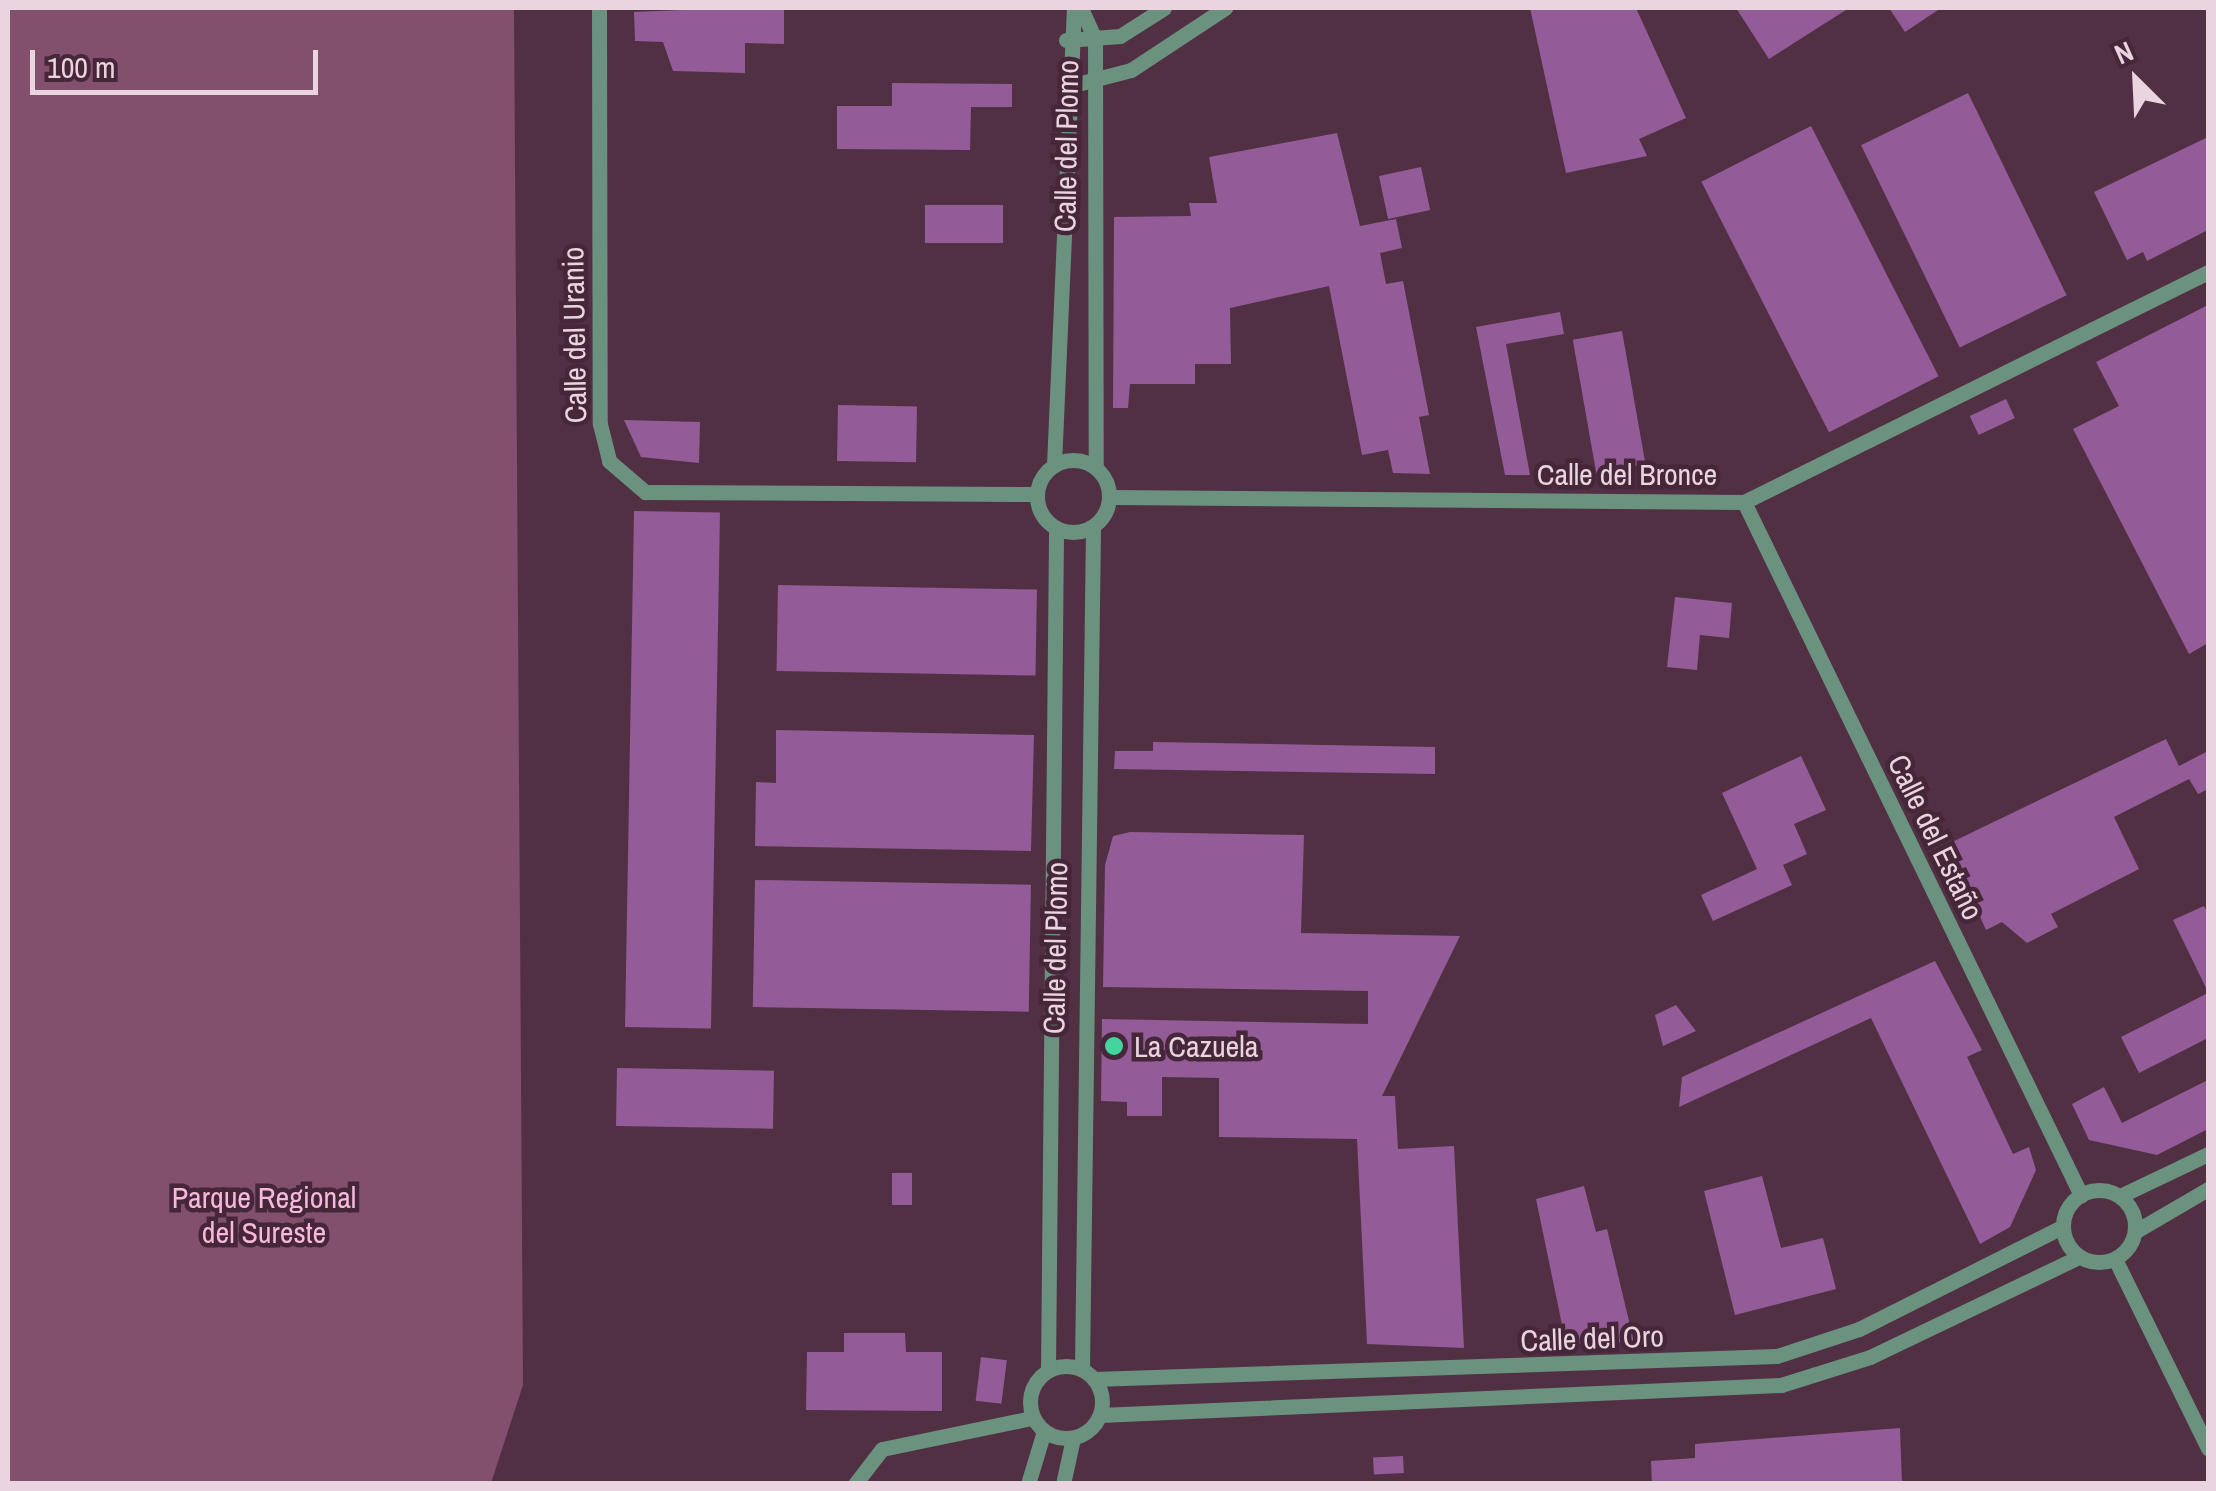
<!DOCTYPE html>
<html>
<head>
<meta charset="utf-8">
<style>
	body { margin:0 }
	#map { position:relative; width:2216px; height:1491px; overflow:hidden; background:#513044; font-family:"Archivo Narrow",sans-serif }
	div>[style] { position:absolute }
	.green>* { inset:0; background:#824f6d }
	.building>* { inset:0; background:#935b97; transform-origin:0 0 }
	.minor>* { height:15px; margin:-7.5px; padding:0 7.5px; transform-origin:7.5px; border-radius:7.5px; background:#6b917f }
	.minor>.ring { margin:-7.5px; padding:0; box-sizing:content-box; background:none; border:15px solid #6b917f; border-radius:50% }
	.dots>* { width:28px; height:28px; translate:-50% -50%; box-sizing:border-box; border:5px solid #462639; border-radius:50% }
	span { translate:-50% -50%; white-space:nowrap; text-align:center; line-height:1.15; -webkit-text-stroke:9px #462639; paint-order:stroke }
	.street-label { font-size:30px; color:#ead4df }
	.poi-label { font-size:30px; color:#ead4df }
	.left { translate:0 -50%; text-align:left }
	.park-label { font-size:30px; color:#f7b9db }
	.frame { position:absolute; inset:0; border:10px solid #ead4df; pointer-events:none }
	.north { position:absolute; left:2086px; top:30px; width:100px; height:100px; -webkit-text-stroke:8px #462639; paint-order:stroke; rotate:336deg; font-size:28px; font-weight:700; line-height:40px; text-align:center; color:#ead4df }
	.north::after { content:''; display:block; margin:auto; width:35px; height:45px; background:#ead4df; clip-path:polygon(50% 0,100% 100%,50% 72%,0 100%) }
	.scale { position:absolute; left:30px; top:50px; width:288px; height:45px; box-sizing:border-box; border:5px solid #ead4df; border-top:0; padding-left:12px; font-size:30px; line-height:35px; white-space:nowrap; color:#ead4df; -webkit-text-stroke:8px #462639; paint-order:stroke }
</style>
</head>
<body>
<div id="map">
	<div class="green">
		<i style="clip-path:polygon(8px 8px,514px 8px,523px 1385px,491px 1483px,8px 1483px)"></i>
	</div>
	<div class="building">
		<i style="clip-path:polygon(730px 8px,784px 8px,784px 44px,745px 43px,745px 73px,673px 71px,663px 42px,635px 41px,634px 12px)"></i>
		<i style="clip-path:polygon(1530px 8px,1636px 8px,1686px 118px,1639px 139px,1647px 156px,1566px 173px)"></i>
		<i style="clip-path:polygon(1736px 8px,1849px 8px,1769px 59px)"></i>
		<i style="clip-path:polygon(1889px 8px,1941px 8px,1905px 32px)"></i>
		<i style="clip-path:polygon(892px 83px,1012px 84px,1012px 107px,971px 107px,970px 150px,837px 149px,837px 106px,892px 106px)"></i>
		<i style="left:1968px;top:93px;width:225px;height:119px;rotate:64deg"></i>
		<i style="left:1811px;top:126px;width:281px;height:123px;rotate:63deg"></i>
		<i style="clip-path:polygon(1337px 133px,1360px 226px,1396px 219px,1402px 248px,1380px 253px,1386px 284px,1403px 281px,1429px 415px,1419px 417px,1430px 474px,1393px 473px,1388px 450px,1362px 455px,1329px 286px,1230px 308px,1231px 364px,1195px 364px,1195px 384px,1130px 384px,1128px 408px,1113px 408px,1114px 217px,1191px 216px,1189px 203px,1217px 203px,1209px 157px)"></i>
		<i style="clip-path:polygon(2208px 137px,2208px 230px,2147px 261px,2143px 252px,2127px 260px,2094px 192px)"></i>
		<i style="left:1421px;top:167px;width:44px;height:43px;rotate:78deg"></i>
		<i style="left:925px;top:205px;width:78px;height:38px"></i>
		<i style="clip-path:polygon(2208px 305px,2208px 643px,2189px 654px,2073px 429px,2119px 406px,2096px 362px)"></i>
		<i style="clip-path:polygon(1560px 312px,1564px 334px,1506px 344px,1530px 475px,1505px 475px,1476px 327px)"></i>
		<i style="left:1622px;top:331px;width:135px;height:50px;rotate:80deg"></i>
		<i style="left:2006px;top:399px;width:21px;height:40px;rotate:65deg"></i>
		<i style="left:838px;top:405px;width:79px;height:56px;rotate:1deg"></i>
		<i style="clip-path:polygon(624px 420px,700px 422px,699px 463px,641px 457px)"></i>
		<i style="left:634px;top:511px;width:86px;height:516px;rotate:1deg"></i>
		<i style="left:778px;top:585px;width:259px;height:86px;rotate:1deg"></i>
		<i style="clip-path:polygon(1675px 597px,1732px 603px,1729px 638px,1700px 635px,1697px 670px,1667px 667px)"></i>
		<i style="clip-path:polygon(776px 730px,1034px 735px,1031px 851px,755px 846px,756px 782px,776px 783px)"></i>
		<i style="clip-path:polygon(2166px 739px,2179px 766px,2208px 751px,2208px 789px,2198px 794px,2189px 779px,2114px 817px,2139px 869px,2051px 914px,2058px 927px,2027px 943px,2002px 922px,1986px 930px,1948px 844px)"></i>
		<i style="clip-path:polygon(1153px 742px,1435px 747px,1435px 774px,1114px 769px,1115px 751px,1153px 751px)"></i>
		<i style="clip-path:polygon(1801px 756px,1826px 810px,1794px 824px,1807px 854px,1783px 865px,1792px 885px,1713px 921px,1701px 895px,1757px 869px,1722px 793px)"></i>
		<i style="clip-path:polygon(1130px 832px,1304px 835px,1301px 933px,1460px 936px,1382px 1096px,1395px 1096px,1398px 1149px,1454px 1146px,1464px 1348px,1367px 1344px,1357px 1139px,1219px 1137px,1219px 1078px,1162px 1077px,1162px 1116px,1127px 1116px,1127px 1102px,1101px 1101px,1102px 1019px,1368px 1024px,1368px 991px,1103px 987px,1105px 865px,1113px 836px)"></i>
		<i style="left:755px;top:880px;width:276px;height:127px;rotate:1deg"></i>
		<i style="clip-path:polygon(2204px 906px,2208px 914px,2208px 992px,2173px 920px)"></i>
		<i style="clip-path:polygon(1935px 961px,1982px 1050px,1967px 1057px,2013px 1154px,2029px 1147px,2036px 1170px,2010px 1227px,1980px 1244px,1871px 1018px,1679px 1107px,1682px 1077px)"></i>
		<i style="clip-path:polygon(2208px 993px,2208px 1038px,2139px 1073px,2121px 1037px)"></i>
		<i style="clip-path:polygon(1676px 1005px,1696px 1031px,1663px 1046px,1655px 1015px)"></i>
		<i style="left:617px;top:1068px;width:157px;height:58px;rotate:1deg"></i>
		<i style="clip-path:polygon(2208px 1080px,2208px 1129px,2157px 1155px,2089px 1140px,2072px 1104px,2104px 1087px,2122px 1123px)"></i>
		<i style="left:892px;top:1173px;width:20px;height:32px"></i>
		<i style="clip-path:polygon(1762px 1176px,1781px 1248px,1823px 1238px,1836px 1289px,1735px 1315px,1704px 1191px)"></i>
		<i style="clip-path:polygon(1584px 1186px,1596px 1232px,1607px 1229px,1634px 1342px,1566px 1344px,1536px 1199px)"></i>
		<i style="clip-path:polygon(844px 1333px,905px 1333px,906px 1352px,942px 1352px,942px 1411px,806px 1410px,807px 1352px,844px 1352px)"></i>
		<i style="left:981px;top:1357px;width:26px;height:44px;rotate:7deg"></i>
		<i style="clip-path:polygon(1900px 1428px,1902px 1484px,1652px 1484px,1651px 1461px,1695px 1458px,1695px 1444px)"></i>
		<i style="left:1403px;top:1456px;width:17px;height:30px;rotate:87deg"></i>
	</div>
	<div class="minor">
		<i style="left:599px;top:8px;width:416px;rotate:89.9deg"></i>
		<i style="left:600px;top:424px;width:38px;rotate:76deg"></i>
		<i style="left:609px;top:461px;width:48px;rotate:40.7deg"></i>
		<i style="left:645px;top:492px;width:392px;rotate:0.3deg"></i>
		<i style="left:1081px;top:8px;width:34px;rotate:66deg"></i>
		<i style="left:1095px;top:39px;width:428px;rotate:89.9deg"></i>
		<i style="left:1066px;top:40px;width:54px;rotate:-4.2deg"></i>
		<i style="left:1120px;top:36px;width:52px;rotate:-32.5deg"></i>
		<i style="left:1066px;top:87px;width:67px;rotate:-14.7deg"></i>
		<i style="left:1131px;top:70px;width:113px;rotate:-33.4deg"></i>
		<i class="ring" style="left:1037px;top:460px;width:57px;height:57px"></i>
		<i style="left:1054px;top:465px;width:457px;rotate:-87.5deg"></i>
		<i style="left:1110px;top:497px;width:634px;rotate:0.45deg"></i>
		<i style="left:1744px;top:502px;width:518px;rotate:-26.37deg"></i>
		<i style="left:1744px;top:502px;width:771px;rotate:64.07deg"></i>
		<i class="ring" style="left:2063px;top:1190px;width:57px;height:57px"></i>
		<i style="left:2120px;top:1196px;width:98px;rotate:-25.5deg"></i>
		<i style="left:2136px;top:1231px;width:83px;rotate:-30.3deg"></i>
		<i style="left:2115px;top:1259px;width:211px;rotate:63.8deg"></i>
		<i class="ring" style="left:1030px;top:1366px;width:57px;height:57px"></i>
		<i style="left:1048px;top:1369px;width:841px;rotate:-89.45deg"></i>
		<i style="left:1082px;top:1369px;width:842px;rotate:-89.25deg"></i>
		<i style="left:1094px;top:1379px;width:683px;rotate:-1.93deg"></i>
		<i style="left:1777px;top:1356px;width:86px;rotate:-18.2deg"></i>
		<i style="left:1859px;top:1329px;width:227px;rotate:-26.7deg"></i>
		<i style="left:1100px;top:1415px;width:682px;rotate:-2.52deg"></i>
		<i style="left:1781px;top:1385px;width:93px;rotate:-17.5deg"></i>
		<i style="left:1870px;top:1357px;width:232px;rotate:-25.6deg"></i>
		<i style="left:855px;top:1484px;width:44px;rotate:-52.4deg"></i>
		<i style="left:882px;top:1449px;width:153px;rotate:-11.7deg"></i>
		<i style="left:1028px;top:1484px;width:55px;rotate:-73.2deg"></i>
		<i style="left:1063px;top:1484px;width:47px;rotate:-77.7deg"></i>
	</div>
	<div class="dots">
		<i style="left:1114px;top:1046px;background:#44d49f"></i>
	</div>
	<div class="street-label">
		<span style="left:1066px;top:146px;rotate:-89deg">Calle del Plomo</span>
		<span style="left:574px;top:335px;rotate:-91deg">Calle del Uranio</span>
		<span style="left:1627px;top:474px">Calle del Bronce</span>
		<span style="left:1936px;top:837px;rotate:64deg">Calle del Estaño</span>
		<span style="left:1055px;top:948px;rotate:-89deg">Calle del Plomo</span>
		<span style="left:1592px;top:1338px;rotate:-2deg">Calle del Oro</span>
	</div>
	<div class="poi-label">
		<span class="left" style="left:1134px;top:1046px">La Cazuela</span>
	</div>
	<div class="park-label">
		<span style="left:264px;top:1214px">Parque Regional<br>del Sureste</span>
	</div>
	<div class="frame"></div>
	<div class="north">N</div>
	<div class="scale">100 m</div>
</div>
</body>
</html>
